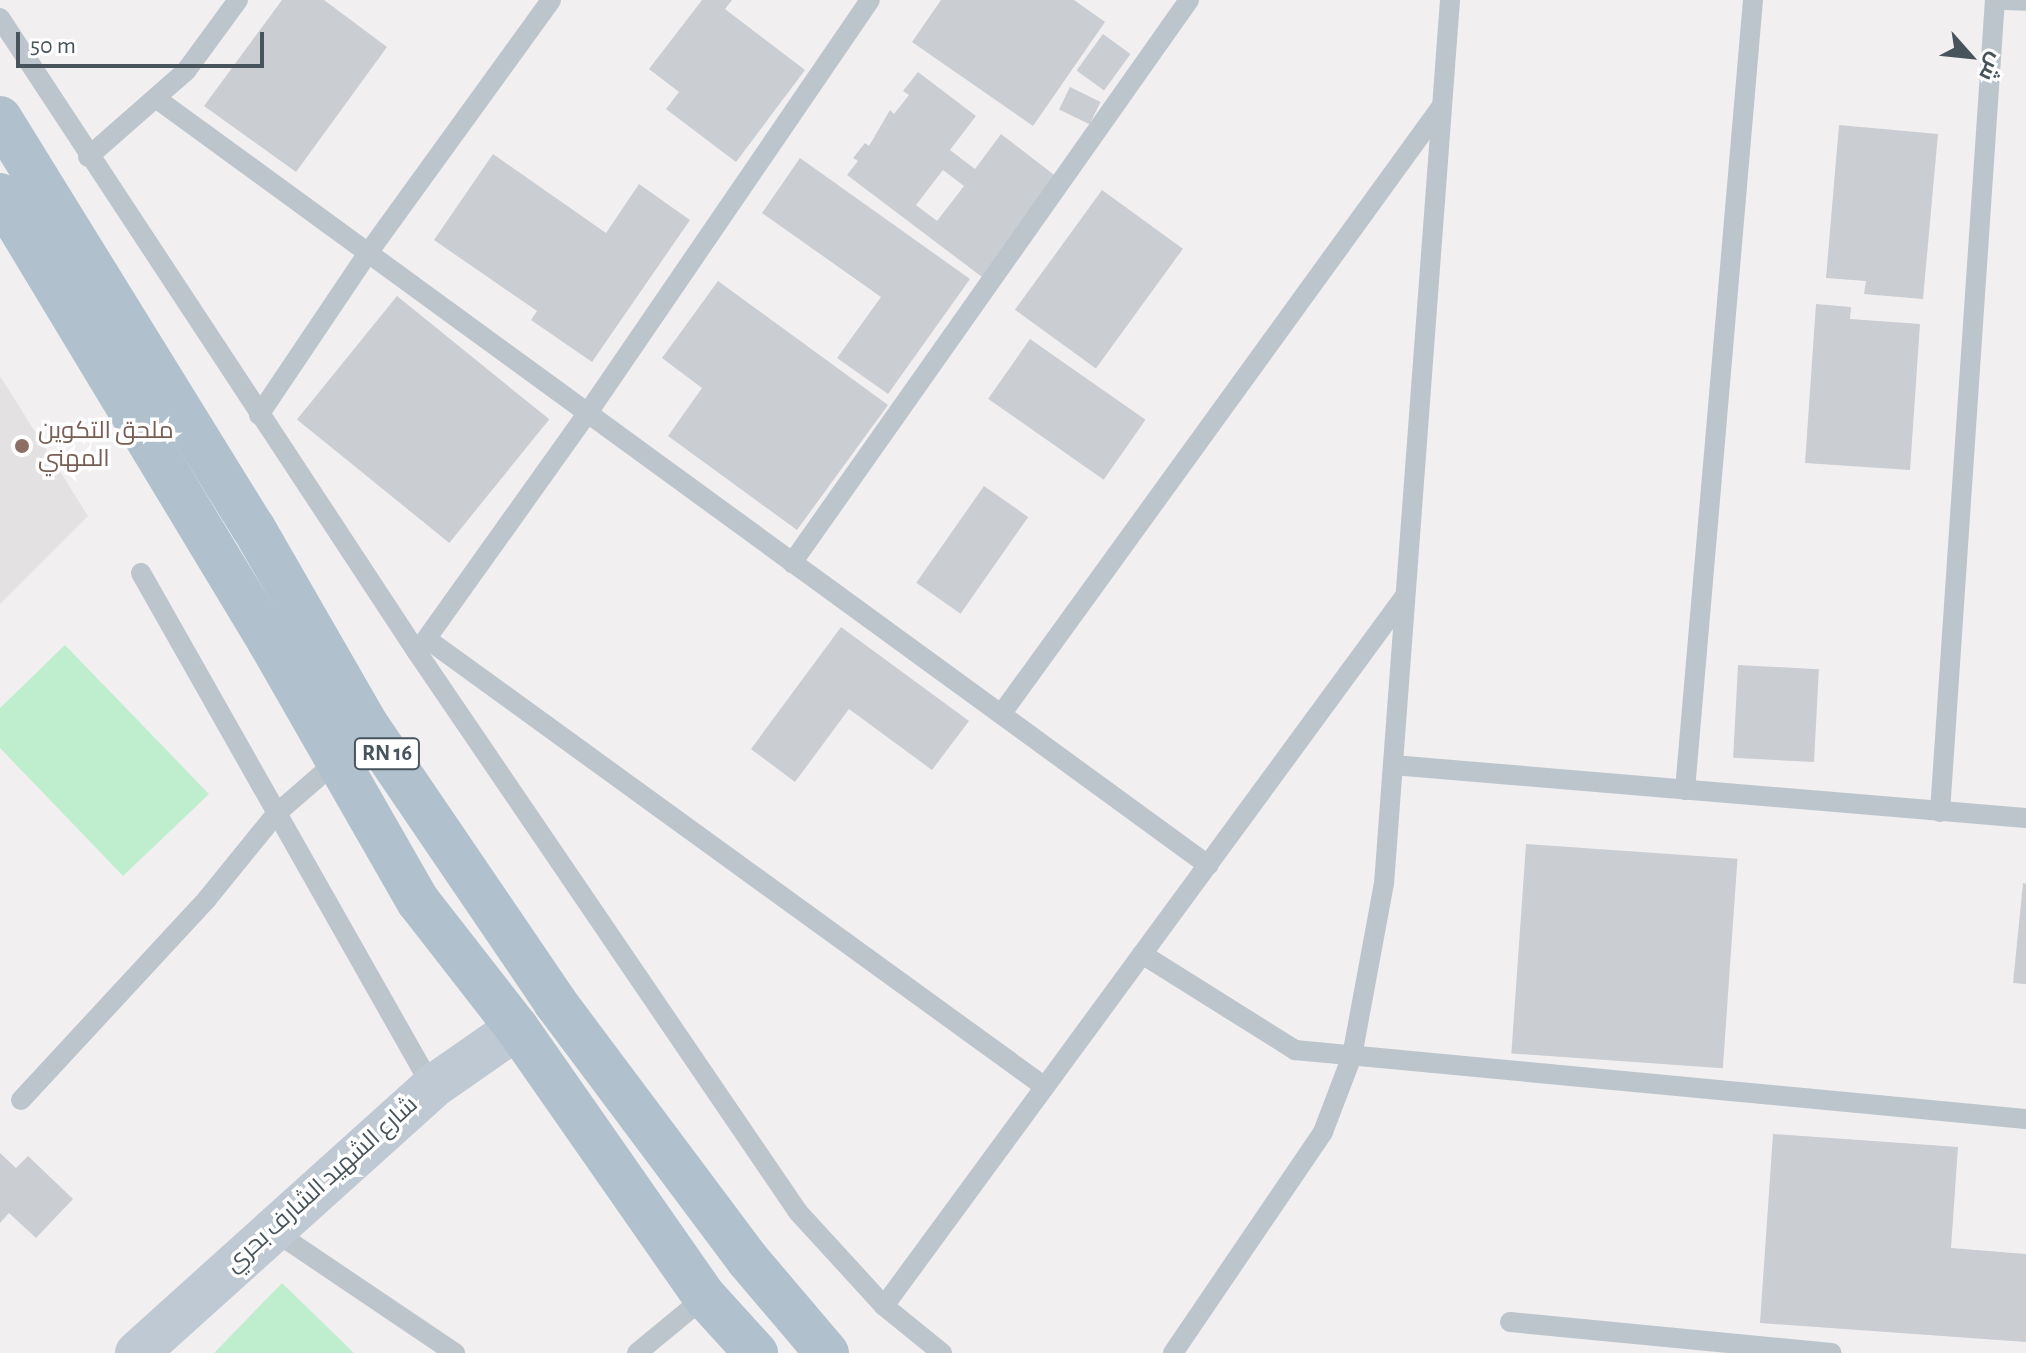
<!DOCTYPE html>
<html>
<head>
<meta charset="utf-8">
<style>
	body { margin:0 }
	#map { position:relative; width:2026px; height:1353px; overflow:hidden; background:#f2eff0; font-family:"Alegreya Sans",Cairo,sans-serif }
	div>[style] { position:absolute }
	.education>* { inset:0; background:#e3e1e1 }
	.green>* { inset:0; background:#bfeece }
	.building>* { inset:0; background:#cacdd2; transform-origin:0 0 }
	.lane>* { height:20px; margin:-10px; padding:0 10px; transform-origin:10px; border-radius:10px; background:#bcc5cc }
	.secondary>* { height:44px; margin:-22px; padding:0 22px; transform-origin:22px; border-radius:22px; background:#bec9d3 }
	.primary>* { height:44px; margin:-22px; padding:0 22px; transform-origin:22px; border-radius:22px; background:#b0c1cd }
	.dots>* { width:22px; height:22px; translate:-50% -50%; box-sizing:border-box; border:4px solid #fff; border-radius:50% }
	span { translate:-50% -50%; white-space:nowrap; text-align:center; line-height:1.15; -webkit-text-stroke:7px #fff; paint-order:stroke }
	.shield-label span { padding:2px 6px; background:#fff; border:2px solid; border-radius:6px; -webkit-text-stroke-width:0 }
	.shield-label { font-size:22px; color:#48545c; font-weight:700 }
	.education-label { font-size:24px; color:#785e54 }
	.left { translate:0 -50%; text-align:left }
	.street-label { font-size:24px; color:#48545c }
	.north { position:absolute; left:1930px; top:16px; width:80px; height:80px; -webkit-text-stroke:6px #fff; paint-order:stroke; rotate:117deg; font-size:22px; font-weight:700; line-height:32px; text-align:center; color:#48545c }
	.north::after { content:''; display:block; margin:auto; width:28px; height:36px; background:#48545c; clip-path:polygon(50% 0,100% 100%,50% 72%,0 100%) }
	.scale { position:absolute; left:16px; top:32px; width:248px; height:36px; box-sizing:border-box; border:4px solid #48545c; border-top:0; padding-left:10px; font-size:24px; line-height:28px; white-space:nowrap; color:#48545c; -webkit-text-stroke:6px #fff; paint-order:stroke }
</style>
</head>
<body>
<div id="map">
	<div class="education">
		<i style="clip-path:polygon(0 376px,88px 516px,0 604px)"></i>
	</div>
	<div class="green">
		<i style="clip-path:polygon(65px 645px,209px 794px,123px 876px,0 748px,0 708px)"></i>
		<i style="clip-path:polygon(282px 1283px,354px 1353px,214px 1353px)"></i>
	</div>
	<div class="building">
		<i style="clip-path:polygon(282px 0,324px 0,387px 47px,296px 172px,204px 106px)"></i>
		<i style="clip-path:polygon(702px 0,732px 0,725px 9px,805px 70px,736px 162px,666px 109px,679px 92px,649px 69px)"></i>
		<i style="clip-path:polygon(941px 0,1074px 0,1105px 22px,1033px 126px,912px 42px)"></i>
		<i style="left:1103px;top:34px;width:34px;height:45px;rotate:36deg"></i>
		<i style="clip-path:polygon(evenodd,918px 72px,976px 116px,950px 150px,975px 169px,1001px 134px,1062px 181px,986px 280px,847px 175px,858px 161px,853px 158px,865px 143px,869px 146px,890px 110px,894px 114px,909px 95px,903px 91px,918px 72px,943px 170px,964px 186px,937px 221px,916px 205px,943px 170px)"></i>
		<i style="left:1070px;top:87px;width:34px;height:25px;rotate:26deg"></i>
		<i style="clip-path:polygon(1839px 125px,1938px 134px,1923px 299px,1864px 294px,1866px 281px,1826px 278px)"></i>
		<i style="clip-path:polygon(493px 154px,606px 233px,639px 184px,690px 220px,592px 362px,531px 320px,537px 311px,434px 240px)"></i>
		<i style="clip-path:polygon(800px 158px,970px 279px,888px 394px,837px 358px,881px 297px,762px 213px)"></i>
		<i style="left:1102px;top:190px;width:100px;height:148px;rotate:36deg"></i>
		<i style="clip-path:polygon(718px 281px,888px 405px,797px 530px,668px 436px,702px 388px,662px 358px)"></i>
		<i style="left:397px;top:296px;width:196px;height:159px;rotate:39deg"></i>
		<i style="clip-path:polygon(1816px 304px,1851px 307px,1850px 319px,1920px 324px,1910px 470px,1805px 463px)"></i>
		<i style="left:1030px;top:339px;width:141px;height:73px;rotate:35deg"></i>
		<i style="left:984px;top:486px;width:54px;height:118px;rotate:35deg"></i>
		<i style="clip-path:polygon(841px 627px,969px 721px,932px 770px,849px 709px,795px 782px,751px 749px)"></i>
		<i style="left:1738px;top:665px;width:81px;height:93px;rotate:3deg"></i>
		<i style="left:1526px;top:844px;width:212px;height:210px;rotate:4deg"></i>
		<i style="clip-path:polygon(2023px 883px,2026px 884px,2026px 984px,2013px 983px)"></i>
		<i style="clip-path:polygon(1773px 1134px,1958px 1147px,1951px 1248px,2026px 1254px,2026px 1342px,1760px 1323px)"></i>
		<i style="clip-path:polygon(0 1153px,16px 1168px,28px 1156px,73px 1199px,36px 1238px,9px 1213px,0 1223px)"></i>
	</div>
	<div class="lane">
		<i style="left:2003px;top:0;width:23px;rotate:2deg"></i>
		<i style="left:0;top:18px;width:759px;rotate:56.67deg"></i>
		<i style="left:417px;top:652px;width:677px;rotate:55.77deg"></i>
		<i style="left:798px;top:1212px;width:127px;rotate:47.5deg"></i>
		<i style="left:884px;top:1306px;width:75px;rotate:39deg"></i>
		<i style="left:157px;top:99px;width:1301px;rotate:36.09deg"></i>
		<i style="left:88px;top:157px;width:130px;rotate:-41.3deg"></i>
		<i style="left:186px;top:71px;width:88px;rotate:-53.8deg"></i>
		<i style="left:259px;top:415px;width:195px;rotate:-56.1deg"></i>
		<i style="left:368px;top:253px;width:312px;rotate:-54.1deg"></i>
		<i style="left:792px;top:563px;width:689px;rotate:-54.81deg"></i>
		<i style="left:141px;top:573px;width:591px;rotate:60.48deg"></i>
		<i style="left:427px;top:639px;width:763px;rotate:35.94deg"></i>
		<i style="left:417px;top:652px;width:292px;rotate:-54.5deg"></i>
		<i style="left:587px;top:414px;width:501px;rotate:-55.64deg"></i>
		<i style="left:1002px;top:713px;width:748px;rotate:-54.08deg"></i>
		<i style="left:1393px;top:765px;width:635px;rotate:4.79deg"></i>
		<i style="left:1685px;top:790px;width:793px;rotate:-85.08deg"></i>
		<i style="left:1940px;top:812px;width:814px;rotate:-86.13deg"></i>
		<i style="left:1142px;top:954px;width:181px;rotate:32.1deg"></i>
		<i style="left:1295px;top:1050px;width:734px;rotate:5.39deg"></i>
		<i style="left:21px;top:1100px;width:274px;rotate:-47.2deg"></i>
		<i style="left:207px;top:899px;width:111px;rotate:-50.9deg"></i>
		<i style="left:277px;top:813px;width:79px;rotate:-40.9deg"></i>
		<i style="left:271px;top:1229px;width:222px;rotate:34deg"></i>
		<i style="left:884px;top:1306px;width:881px;rotate:-53.73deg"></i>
		<i style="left:1510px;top:1322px;width:323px;rotate:5.5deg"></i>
		<i style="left:637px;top:1353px;width:88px;rotate:-39.5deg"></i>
		<i style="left:1173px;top:1353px;width:267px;rotate:-55.8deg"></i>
		<i style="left:1323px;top:1132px;width:81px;rotate:-69.1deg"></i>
		<i style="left:1352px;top:1056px;width:175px;rotate:-79.5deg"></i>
		<i style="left:1384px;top:884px;width:886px;rotate:-85.73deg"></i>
	</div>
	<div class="secondary">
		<i style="left:137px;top:1353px;width:397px;rotate:-42deg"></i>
		<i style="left:432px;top:1087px;width:103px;rotate:-34.8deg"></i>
	</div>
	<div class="primary">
		<i style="left:0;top:118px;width:481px;rotate:58.3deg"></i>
		<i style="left:253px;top:527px;width:228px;rotate:60.1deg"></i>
		<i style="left:367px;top:725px;width:335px;rotate:55.8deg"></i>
		<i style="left:555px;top:1002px;width:322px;rotate:53.2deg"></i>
		<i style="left:748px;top:1260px;width:122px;rotate:49.7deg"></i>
		<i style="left:0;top:195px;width:521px;rotate:58.9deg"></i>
		<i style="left:269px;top:641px;width:300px;rotate:60.2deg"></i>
		<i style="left:418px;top:901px;width:161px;rotate:52.1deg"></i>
		<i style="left:517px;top:1028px;width:328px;rotate:55.1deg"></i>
		<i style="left:705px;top:1297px;width:76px;rotate:47.7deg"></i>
	</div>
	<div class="dots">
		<i style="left:22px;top:446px;background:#8d6e63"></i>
	</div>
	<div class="shield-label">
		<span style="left:387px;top:754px">RN 16</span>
	</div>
	<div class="education-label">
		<span class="left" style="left:38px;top:446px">ملحق التكوين<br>المهني</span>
	</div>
	<div class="street-label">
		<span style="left:322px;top:1185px;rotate:-42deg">شارع الشهيد الشارف بحري</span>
	</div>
	<div class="north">ش</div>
	<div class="scale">50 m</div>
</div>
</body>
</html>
